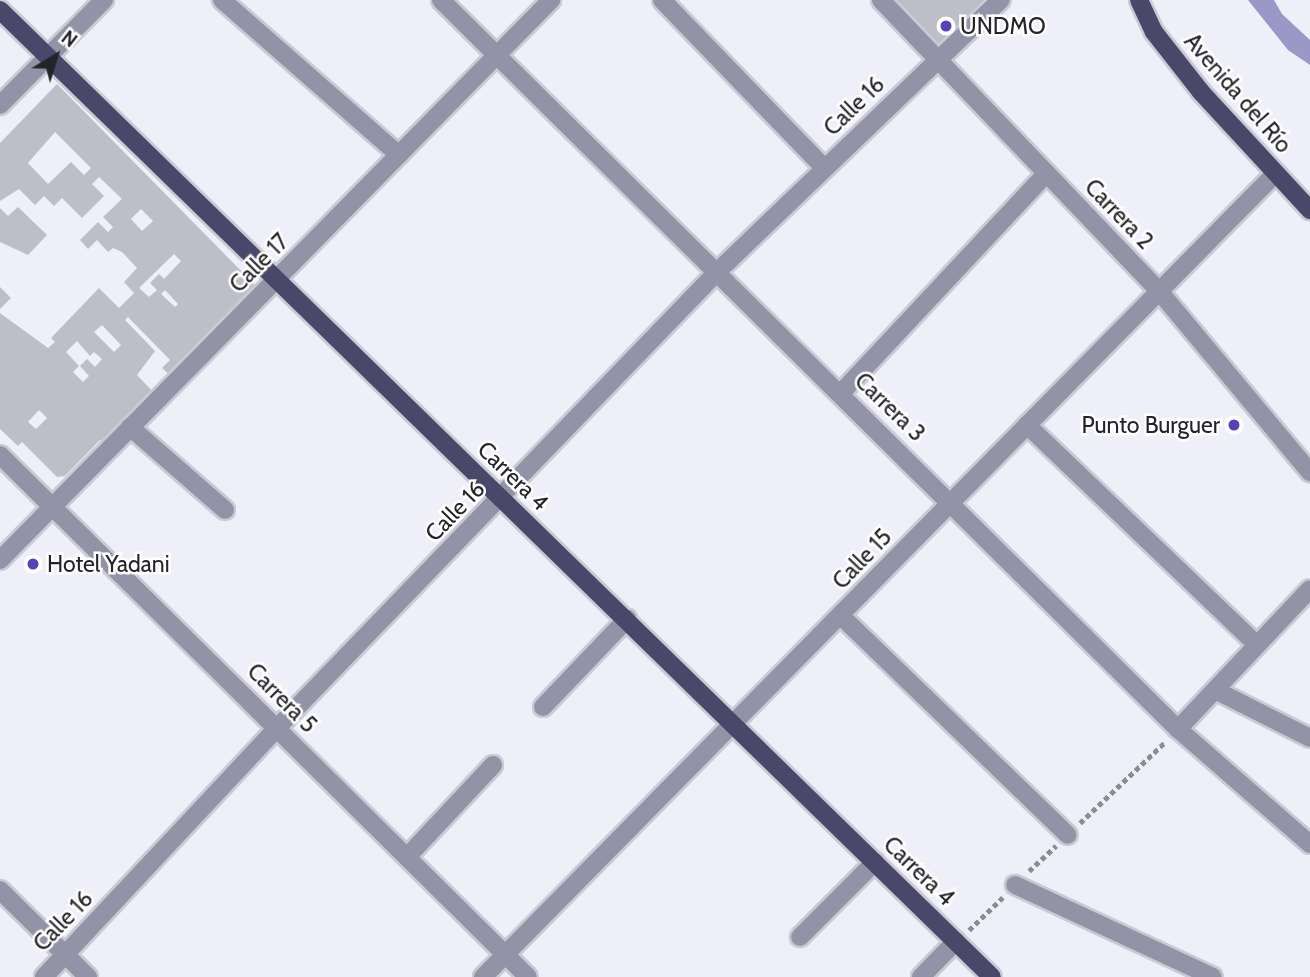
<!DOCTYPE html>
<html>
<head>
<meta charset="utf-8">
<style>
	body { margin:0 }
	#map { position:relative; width:1310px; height:977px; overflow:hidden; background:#efeffa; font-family:Cabin,sans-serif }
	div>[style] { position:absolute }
	.water>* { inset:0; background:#9a98c7 }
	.building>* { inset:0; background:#bebec8 }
	.path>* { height:4.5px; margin-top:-2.25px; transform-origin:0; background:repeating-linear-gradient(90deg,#8b8b92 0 5px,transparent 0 8.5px) }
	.roads { filter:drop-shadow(2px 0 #cacad4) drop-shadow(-2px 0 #cacad4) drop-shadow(0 2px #cacad4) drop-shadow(0 -2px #cacad4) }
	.minor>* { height:18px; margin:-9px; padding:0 9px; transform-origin:9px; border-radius:9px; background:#9393a8 }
	.major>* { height:18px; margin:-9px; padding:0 9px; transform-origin:9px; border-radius:9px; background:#49476a }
	.dots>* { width:19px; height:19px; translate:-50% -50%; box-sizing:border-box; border:4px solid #fff; border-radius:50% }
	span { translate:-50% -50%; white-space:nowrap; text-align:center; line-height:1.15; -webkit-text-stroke:5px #fff; paint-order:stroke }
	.poi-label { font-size:23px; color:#242428 }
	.left { translate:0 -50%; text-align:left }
	.right { translate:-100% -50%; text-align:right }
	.street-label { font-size:23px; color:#242428 }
	.north { position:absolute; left:21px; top:21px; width:70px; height:70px; -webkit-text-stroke:5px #fff; paint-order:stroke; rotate:38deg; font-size:19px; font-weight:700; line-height:28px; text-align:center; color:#242428 }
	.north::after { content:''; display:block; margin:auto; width:24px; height:32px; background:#242428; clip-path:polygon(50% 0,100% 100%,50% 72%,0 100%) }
</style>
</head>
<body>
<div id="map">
	<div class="water">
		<i style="clip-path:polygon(1248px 0,1274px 0,1282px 14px,1310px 40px,1310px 65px,1288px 50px)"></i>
	</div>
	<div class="building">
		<i style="clip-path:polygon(896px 0,996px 0,946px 52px)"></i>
		<i style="clip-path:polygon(evenodd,57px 84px,258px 288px,173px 378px,162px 368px,170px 360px,128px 317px,125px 320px,155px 351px,137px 375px,156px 395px,106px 446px,100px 440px,65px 476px,57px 477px,22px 442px,18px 446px,0 429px,0 313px,48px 348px,55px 342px,51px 338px,99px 288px,119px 308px,134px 293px,124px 282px,137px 268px,122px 252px,113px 248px,108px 252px,97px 240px,88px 249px,80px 240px,98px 222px,108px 232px,113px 227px,103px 217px,122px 199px,99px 177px,92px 184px,104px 196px,82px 218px,62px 198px,54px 206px,44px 196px,35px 205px,19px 189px,0 201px,0 143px,57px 84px,55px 132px,91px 168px,84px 175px,71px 162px,48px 184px,28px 163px,55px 132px,57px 84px,141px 209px,153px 221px,142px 231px,131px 219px,141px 209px,57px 84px,174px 254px,181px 261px,164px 279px,159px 274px,150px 283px,157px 290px,149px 297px,139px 288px,174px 254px,57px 84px,165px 290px,178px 304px,175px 307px,161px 294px,165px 290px,57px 84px,102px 325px,121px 345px,114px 352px,94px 332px,102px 325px,57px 84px,77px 341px,90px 356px,94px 352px,102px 359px,95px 367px,87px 359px,80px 366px,89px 376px,83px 382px,73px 372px,79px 366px,66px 352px,77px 341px,57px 84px,39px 410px,47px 418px,36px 429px,28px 422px,39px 410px)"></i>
		<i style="clip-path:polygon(18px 207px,47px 235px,28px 255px,0 242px,0 208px,8px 216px)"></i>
		<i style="clip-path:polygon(0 287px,11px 298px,0 309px)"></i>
	</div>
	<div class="path">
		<i style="left:1080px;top:823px;width:117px;rotate:-43.6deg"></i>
		<i style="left:1029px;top:871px;width:37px;rotate:-43deg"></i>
		<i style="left:969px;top:930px;width:47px;rotate:-44.1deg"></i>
	</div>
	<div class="roads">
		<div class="minor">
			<i style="left:222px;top:0;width:235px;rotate:41.2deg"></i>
			<i style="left:441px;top:0;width:1037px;rotate:44.69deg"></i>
			<i style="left:1178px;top:729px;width:175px;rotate:41.1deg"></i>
			<i style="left:662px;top:0;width:233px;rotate:46deg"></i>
			<i style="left:881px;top:0;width:402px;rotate:46.3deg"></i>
			<i style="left:1159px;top:291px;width:236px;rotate:50.2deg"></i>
			<i style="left:0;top:105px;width:148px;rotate:-45.3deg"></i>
			<i style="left:841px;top:393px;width:301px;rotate:-46.9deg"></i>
			<i style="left:1027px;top:425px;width:318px;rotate:43.7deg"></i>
			<i style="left:130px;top:427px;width:126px;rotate:41.1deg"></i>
			<i style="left:0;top:455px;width:742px;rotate:44.67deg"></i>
			<i style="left:0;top:560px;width:786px;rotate:-45.46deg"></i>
			<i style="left:841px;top:616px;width:315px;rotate:44deg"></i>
			<i style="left:1215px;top:690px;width:106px;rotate:26.8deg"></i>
			<i style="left:543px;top:707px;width:122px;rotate:-46.3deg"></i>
			<i style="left:1178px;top:729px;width:192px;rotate:-46.7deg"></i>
			<i style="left:407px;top:857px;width:126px;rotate:-46.9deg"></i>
			<i style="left:1015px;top:885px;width:218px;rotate:24.9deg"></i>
			<i style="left:0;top:890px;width:124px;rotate:44.7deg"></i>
			<i style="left:800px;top:937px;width:106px;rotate:-45deg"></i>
			<i style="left:44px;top:977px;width:341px;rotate:-46.9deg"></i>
			<i style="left:277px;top:728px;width:634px;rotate:-46.02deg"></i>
			<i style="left:717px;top:272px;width:393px;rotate:-43.8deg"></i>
			<i style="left:483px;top:977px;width:1128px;rotate:-45.4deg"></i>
			<i style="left:921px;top:977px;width:50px;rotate:-45.8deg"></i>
		</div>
		<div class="major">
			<i style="left:1139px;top:0;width:35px;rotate:65deg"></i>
			<i style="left:1154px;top:32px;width:76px;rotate:51.9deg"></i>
			<i style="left:1201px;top:92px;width:161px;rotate:47.3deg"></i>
			<i style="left:0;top:10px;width:1385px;rotate:44.27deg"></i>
		</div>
	</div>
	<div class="dots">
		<i style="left:946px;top:26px;background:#5940b8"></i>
		<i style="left:1234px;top:425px;background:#5940b8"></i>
		<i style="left:33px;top:564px;background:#5940b8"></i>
	</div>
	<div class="poi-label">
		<span class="left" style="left:960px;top:26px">UNDMO</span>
		<span class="right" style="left:1220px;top:425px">Punto Burguer</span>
		<span class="left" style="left:47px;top:564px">Hotel Yadani</span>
	</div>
	<div class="street-label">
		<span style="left:1238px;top:93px;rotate:49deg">Avenida del Río</span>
		<span style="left:854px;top:106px;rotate:-44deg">Calle 16</span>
		<span style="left:1119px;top:214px;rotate:46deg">Carrera 2</span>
		<span style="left:259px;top:263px;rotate:-45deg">Calle 17</span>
		<span style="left:890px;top:407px;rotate:44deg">Carrera 3</span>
		<span style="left:513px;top:476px;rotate:44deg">Carrera 4</span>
		<span style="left:455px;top:511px;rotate:-46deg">Calle 16</span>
		<span style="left:862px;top:559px;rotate:-46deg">Calle 15</span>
		<span style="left:282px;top:698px;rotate:45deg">Carrera 5</span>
		<span style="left:919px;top:871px;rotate:44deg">Carrera 4</span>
		<span style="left:63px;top:921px;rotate:-46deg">Calle 16</span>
	</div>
	<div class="north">N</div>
</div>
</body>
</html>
